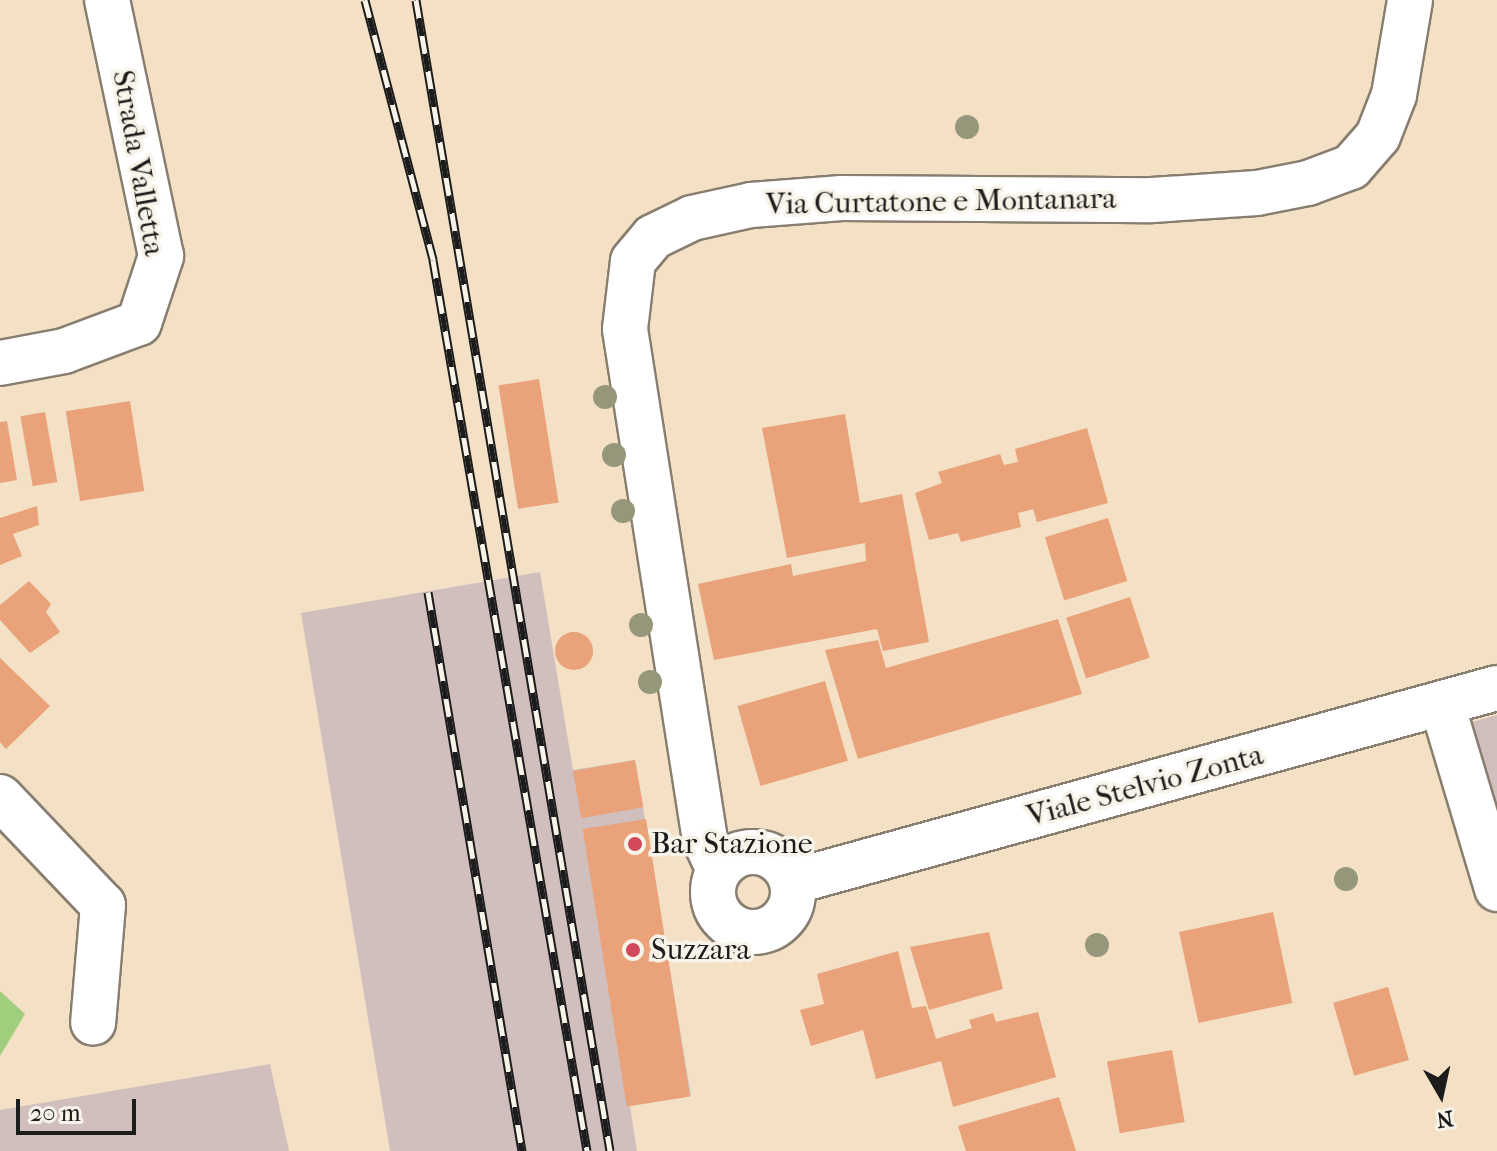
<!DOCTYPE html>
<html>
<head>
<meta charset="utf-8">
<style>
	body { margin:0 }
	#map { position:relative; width:1497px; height:1151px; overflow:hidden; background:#f3e0c5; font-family:"IM FELL French Canon",serif }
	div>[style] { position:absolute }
	.industrial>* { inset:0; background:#d1bfbd }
	.green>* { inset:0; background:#9fce7d }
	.building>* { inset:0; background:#e9a27a; transform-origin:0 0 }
	.round { border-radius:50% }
	.roads { filter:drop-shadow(2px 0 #887e70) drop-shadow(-2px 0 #887e70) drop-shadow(0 2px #887e70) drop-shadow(0 -2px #887e70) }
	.street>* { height:44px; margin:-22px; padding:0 22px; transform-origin:22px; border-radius:22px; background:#fff }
	.street>.ring { margin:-22px; padding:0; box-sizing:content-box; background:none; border:44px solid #fff; border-radius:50% }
	.rail>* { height:9px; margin-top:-4.5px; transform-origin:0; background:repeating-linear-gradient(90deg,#f7f3e8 0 18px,#1c1c1c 0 36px); box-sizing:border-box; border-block:2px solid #1c1c1c }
	.trees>* { width:24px; height:24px; margin:-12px; border-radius:50%; background:#96967b }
	.dots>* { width:22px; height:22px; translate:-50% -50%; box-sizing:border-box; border:4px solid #f7f3e8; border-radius:50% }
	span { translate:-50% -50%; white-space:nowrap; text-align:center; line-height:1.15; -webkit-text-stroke:7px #f7f3e8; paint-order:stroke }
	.street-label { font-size:30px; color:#1c1c1c }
	.poi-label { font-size:30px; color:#1c1c1c }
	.left { translate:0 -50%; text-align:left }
	.north { position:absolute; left:1401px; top:1055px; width:80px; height:80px; -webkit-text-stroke:6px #f7f3e8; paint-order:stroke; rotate:171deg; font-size:22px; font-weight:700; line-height:32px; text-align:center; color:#1c1c1c }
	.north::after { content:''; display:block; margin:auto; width:28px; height:36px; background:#1c1c1c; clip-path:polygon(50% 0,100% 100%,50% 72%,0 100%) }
	.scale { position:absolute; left:16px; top:1099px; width:120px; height:36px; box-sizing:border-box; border:4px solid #1c1c1c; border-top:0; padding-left:10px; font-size:24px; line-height:28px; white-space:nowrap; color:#1c1c1c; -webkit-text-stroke:6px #f7f3e8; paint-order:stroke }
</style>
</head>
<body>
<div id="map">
	<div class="industrial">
		<i style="clip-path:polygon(540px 572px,573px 770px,635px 760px,691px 1096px,630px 1106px,637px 1151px,390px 1151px,301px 613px)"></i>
		<i style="clip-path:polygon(1497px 715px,1497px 804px,1472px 722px)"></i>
		<i style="clip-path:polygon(270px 1064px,289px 1151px,0 1151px,0 1110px)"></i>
	</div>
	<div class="green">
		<i style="clip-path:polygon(0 991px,25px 1014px,0 1056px)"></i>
	</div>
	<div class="building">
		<i style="left:539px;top:379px;width:125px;height:41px;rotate:81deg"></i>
		<i style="left:130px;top:401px;width:91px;height:65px;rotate:81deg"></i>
		<i style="left:45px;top:412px;width:71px;height:25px;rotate:80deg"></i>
		<i style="clip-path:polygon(845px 414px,860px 503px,902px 494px,929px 642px,883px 651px,877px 629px,714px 660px,698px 584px,791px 564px,793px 576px,866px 561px,865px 543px,787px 558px,762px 428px)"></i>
		<i style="clip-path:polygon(7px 421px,17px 480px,0 483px,0 422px)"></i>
		<i style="clip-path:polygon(1087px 428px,1108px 503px,1037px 522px,1033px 509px,1018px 513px,1021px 527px,961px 542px,958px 533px,929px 540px,915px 493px,942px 483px,938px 472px,1000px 454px,1004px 465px,1018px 462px,1015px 449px)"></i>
		<i style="clip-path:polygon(37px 506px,39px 525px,13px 534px,22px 556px,0 565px,0 518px)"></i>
		<i style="left:1108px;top:518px;width:66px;height:66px;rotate:73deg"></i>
		<i style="clip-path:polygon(29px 581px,51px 604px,46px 612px,60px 632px,30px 653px,0 620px,0 605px)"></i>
		<i style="left:1130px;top:597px;width:64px;height:67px;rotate:72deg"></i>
		<i style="clip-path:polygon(1058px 619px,1082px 694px,858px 759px,825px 650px,878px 640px,886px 668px)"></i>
		<i class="round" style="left:555px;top:632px;width:38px;height:38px"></i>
		<i style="clip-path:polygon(0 658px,50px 706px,6px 749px,0 742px)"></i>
		<i style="left:825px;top:681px;width:83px;height:91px;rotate:74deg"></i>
		<i style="left:635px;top:760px;width:48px;height:63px;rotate:80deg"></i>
		<i style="left:646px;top:819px;width:281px;height:64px;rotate:81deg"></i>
		<i style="left:1273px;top:912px;width:93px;height:96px;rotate:78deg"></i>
		<i style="clip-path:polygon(989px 932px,1003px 989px,929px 1010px,910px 947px)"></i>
		<i style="clip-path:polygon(898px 951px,912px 1008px,926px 1006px,936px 1039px,972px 1028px,969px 1020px,993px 1013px,996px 1022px,1038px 1012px,1056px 1077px,953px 1107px,941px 1061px,876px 1079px,863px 1030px,811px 1046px,800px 1010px,824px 1004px,817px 974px)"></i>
		<i style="left:1388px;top:987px;width:76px;height:57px;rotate:74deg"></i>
		<i style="left:1172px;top:1050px;width:73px;height:66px;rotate:80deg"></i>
		<i style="clip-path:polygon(1059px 1097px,1076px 1151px,966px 1151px,958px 1126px)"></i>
	</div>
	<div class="roads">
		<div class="street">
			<i style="left:0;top:363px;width:65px;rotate:-10.6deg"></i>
			<i style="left:64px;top:351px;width:80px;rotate:-20.5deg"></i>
			<i style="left:139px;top:323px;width:71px;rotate:-71.8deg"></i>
			<i style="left:161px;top:256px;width:262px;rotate:-101.9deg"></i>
			<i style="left:1442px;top:704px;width:193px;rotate:73.4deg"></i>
			<i style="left:0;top:797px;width:149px;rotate:46.4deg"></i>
			<i style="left:103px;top:905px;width:118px;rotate:94.8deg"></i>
			<i class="ring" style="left:713px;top:852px;width:36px;height:36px"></i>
			<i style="left:719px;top:870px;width:33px;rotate:-115deg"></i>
			<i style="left:705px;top:840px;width:517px;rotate:-98.9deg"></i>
			<i style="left:625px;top:329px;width:68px;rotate:-83.3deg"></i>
			<i style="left:633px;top:261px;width:31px;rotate:-50deg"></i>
			<i style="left:653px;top:237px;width:43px;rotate:-26deg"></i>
			<i style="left:692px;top:218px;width:60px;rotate:-12.4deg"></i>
			<i style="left:751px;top:205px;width:91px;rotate:-4.4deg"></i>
			<i style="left:842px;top:198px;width:310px;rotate:0.4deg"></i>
			<i style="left:1152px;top:200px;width:105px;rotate:-3.8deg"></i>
			<i style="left:1257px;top:193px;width:52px;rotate:-11.1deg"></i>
			<i style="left:1308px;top:183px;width:46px;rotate:-20.4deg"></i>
			<i style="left:1351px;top:167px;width:41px;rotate:-48.9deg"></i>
			<i style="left:1378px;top:136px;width:44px;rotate:-68.7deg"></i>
			<i style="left:1394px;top:95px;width:96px;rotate:-80.4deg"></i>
			<i style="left:792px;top:882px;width:731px;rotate:-15.39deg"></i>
		</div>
	</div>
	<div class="rail">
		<i style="left:365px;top:0;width:269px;rotate:75.3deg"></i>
		<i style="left:433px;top:260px;width:904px;rotate:80.19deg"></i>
		<i style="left:416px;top:0;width:1167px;rotate:80.43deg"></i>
		<i style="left:428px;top:592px;width:567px;rotate:80.45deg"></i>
	</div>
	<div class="trees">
		<i style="left:967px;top:127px"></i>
		<i style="left:605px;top:397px"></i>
		<i style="left:614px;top:455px"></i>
		<i style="left:623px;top:511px"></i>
		<i style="left:641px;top:625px"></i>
		<i style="left:650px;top:682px"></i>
		<i style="left:1346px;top:879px"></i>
		<i style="left:1097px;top:945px"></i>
	</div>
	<div class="dots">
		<i style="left:635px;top:844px;background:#d1495b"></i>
		<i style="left:633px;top:950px;background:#d1495b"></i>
	</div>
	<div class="street-label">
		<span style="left:138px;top:163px;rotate:80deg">Strada Valletta</span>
		<span style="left:941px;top:202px;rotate:-1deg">Via Curtatone e Montanara</span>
		<span style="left:1145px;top:786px;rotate:-15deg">Viale Stelvio Zonta</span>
	</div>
	<div class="poi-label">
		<span class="left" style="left:651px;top:844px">Bar Stazione</span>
		<span class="left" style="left:651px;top:950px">Suzzara</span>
	</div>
	<div class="north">N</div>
	<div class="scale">20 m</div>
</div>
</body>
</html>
